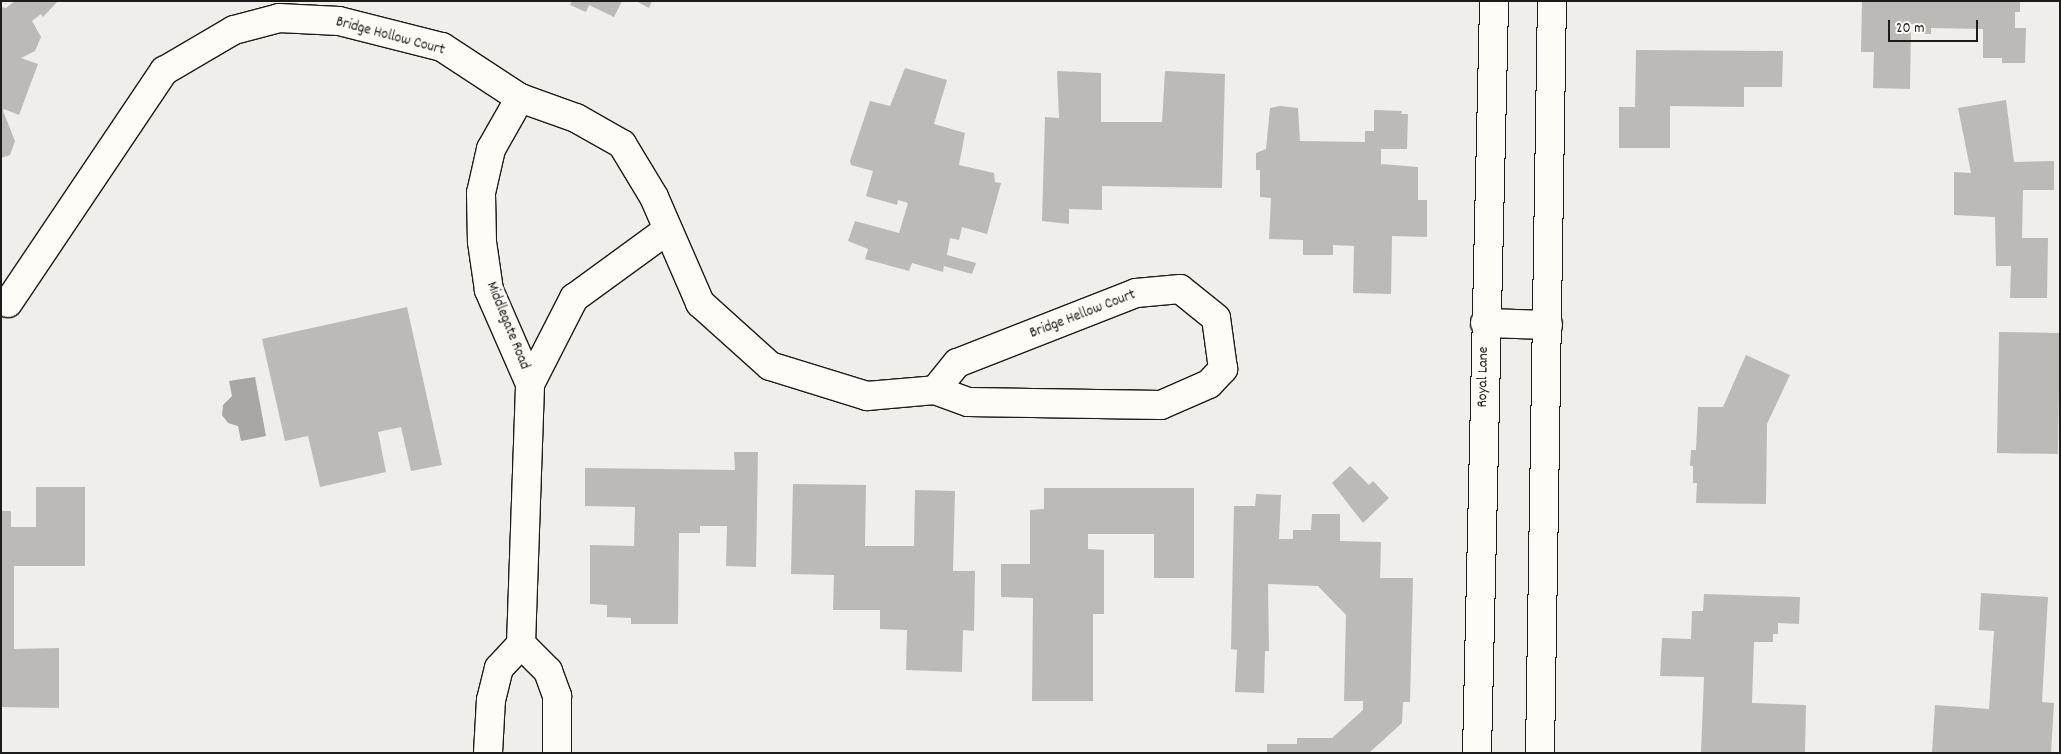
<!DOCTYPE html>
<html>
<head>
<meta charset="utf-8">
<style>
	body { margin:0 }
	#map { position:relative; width:2061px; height:754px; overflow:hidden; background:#f0eeea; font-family:Dekko,sans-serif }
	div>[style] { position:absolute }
	.water>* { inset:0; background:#a8a7a3 }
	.building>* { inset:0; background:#bbbab6; transform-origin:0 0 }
	.roads { filter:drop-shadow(1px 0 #1c1c1c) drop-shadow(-1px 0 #1c1c1c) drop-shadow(0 1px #1c1c1c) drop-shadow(0 -1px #1c1c1c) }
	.minor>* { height:28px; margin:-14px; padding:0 14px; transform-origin:14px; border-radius:14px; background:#fdfcf7 }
	.major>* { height:28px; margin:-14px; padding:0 14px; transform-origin:14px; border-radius:14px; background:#fdfcf7 }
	span { translate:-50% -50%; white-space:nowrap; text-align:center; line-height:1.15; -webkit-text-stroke:5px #fdfcf7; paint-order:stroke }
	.street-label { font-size:15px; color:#1c1c1c }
	.frame { position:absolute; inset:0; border:2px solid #1c1c1c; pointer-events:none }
	.scale { position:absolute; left:1888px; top:20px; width:90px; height:22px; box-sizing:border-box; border:2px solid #1c1c1c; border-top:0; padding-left:6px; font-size:15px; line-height:18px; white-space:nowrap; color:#1c1c1c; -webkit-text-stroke:4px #fdfcf7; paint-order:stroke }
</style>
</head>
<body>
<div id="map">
	<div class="water">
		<i style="clip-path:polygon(255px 377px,266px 436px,241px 441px,238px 426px,228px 423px,222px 415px,223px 405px,232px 396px,229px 381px)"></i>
	</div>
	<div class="building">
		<i style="clip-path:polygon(15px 1px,58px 1px,43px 17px,41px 14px,32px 21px,41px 37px,35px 51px,21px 58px,38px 64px,19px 115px,4px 109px,3px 111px,15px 141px,10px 155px,1px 158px,1px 7px,6px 8px)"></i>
		<i style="clip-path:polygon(572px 1px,622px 1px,614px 17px,589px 5px,586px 12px,570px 5px)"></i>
		<i style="clip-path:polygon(636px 1px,652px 1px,649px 8px)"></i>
		<i style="clip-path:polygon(1862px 1px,2020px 1px,2020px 12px,2015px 12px,2015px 28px,2026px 28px,2025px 63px,2002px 63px,2002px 58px,1983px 58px,1983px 29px,1931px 28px,1931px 34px,1923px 34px,1922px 25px,1911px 24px,1910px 89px,1873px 88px,1874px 52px,1861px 52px)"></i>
		<i style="clip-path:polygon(1636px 50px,1783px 51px,1782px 87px,1744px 87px,1744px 107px,1670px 106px,1670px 148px,1619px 148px,1619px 107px,1635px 107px)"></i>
		<i style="clip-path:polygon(905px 68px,947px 80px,934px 124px,965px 133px,959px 165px,994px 173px,995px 182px,1001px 183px,987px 234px,962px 227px,959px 240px,950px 238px,947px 255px,976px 263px,972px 274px,944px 266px,943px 272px,912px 263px,909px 271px,865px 259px,868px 249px,848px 241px,855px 221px,899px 233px,908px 203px,898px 200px,897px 205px,866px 196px,873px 171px,851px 165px,850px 161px,870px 101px,890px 106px)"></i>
		<i style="clip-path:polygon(1057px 71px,1101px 73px,1101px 122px,1162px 122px,1165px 71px,1225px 74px,1222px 188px,1102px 186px,1102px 210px,1069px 209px,1069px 224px,1042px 221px,1045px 117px,1059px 118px)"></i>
		<i style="clip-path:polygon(2006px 100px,2014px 162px,2054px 161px,2054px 190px,2023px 190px,2022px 238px,2048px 238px,2047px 298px,2010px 298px,2011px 266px,1996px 266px,1995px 217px,1954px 215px,1954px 172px,1971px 173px,1958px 108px)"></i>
		<i style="clip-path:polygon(1280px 106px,1298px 108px,1300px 141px,1365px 142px,1365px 131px,1374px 131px,1374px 110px,1402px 111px,1401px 114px,1408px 114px,1407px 149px,1381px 149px,1381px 164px,1418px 167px,1418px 200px,1427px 200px,1427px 237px,1392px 236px,1391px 294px,1353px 293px,1354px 246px,1333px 245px,1333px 255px,1303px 255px,1303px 240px,1269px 239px,1271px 198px,1260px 197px,1260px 170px,1256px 170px,1256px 153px,1266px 149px,1270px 108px)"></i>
		<i style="clip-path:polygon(407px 307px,442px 465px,411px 471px,401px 427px,378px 432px,386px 472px,320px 487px,308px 436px,285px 441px,262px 339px)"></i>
		<i style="left:1999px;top:332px;width:61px;height:121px;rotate:1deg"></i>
		<i style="clip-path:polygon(1746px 355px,1790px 375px,1767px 424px,1766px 504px,1696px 503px,1697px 483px,1693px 483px,1693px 466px,1690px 466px,1691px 450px,1696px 450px,1698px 407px,1723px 407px)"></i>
		<i style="clip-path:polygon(734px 452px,758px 452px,756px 567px,726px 566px,727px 526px,700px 526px,700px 533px,679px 533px,678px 624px,631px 624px,631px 618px,607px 617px,607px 605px,590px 604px,590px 545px,634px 546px,635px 507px,585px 506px,585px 468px,735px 470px)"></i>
		<i style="clip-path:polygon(1350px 466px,1369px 485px,1373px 481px,1389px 498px,1363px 523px,1332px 483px)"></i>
		<i style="clip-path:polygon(793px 484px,866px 485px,865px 546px,914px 546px,915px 490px,955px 491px,953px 571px,975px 571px,974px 631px,963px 630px,962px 672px,906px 670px,907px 630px,880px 629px,880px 610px,833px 610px,834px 575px,791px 574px)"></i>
		<i style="clip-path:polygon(36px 487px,85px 487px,85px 566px,14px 566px,14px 649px,59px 648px,59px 708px,1px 707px,1px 511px,11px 511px,11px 527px,36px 527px)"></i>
		<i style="clip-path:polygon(1044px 488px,1194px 488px,1194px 578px,1154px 578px,1154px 534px,1088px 534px,1088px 549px,1104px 550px,1104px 614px,1093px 614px,1093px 701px,1032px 701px,1033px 598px,1001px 597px,1001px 564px,1030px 564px,1030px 510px,1044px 509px)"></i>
		<i style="clip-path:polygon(1256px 494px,1281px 495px,1279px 539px,1293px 539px,1293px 530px,1311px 530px,1312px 514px,1340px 514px,1340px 541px,1381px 542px,1380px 578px,1413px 578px,1410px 702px,1403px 702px,1402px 723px,1369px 753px,1267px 753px,1267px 744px,1297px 744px,1297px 738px,1332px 738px,1363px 710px,1363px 701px,1344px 701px,1346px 615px,1318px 586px,1268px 584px,1269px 651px,1265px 651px,1264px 693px,1235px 692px,1237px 650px,1231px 649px,1234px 506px,1255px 506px)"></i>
		<i style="clip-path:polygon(1981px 593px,2048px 597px,2042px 702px,2054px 703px,2051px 753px,1932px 753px,1935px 705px,1989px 709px,1994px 631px,1979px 630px)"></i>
		<i style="clip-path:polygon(1704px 594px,1800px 597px,1799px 624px,1778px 623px,1778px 634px,1773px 634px,1773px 642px,1754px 642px,1752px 703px,1806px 705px,1805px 753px,1701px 753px,1704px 677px,1660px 676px,1662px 638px,1691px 639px,1692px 611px,1703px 611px)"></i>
	</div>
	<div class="roads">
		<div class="minor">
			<i style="left:8px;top:303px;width:280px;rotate:-56.1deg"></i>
			<i style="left:164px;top:71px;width:81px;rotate:-30.4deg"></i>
			<i style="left:234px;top:30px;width:47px;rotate:-14.9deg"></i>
			<i style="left:279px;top:18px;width:60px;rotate:2.9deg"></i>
			<i style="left:339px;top:21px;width:106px;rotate:14.2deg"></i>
			<i style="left:442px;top:47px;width:93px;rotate:33.2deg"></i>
			<i style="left:520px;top:98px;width:59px;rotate:19.7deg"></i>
			<i style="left:576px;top:118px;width:53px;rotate:29.5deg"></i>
			<i style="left:622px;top:144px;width:62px;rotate:58.9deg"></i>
			<i style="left:654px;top:197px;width:116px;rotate:66.5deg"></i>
			<i style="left:700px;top:303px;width:94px;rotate:42deg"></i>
			<i style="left:770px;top:366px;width:102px;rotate:17.2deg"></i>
			<i style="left:867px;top:396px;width:68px;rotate:-5deg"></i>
			<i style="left:935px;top:390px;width:35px;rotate:20deg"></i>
			<i style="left:968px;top:402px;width:193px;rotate:0.9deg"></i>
			<i style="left:1161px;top:405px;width:52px;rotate:-23.6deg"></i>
			<i style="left:1209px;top:384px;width:21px;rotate:-47deg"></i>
			<i style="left:1223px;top:369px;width:51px;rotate:-97.8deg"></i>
			<i style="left:1216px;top:318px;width:46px;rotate:-141.1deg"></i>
			<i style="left:1180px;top:289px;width:44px;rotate:174.8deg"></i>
			<i style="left:1136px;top:293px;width:192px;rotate:158.6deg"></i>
			<i style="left:957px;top:363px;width:35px;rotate:129deg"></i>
			<i style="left:530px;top:384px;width:97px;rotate:-62.9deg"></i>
			<i style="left:574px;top:298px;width:114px;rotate:-36.1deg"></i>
			<i style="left:521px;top:644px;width:38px;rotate:45deg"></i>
			<i style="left:548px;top:671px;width:27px;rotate:70deg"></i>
			<i style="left:557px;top:696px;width:57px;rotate:90deg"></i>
			<i style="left:488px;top:753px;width:53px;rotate:-86.8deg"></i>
			<i style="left:491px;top:700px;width:33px;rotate:-76deg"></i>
			<i style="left:499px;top:668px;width:33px;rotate:-47deg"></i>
			<i style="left:521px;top:644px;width:260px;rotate:-88deg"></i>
			<i style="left:530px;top:384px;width:103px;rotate:-113.6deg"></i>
			<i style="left:489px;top:290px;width:49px;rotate:-98.3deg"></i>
			<i style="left:482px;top:242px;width:49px;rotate:-91.2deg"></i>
			<i style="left:481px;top:193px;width:45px;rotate:-77.2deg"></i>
			<i style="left:491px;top:149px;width:59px;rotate:-60.4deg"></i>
		</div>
		<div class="major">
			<i style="left:1485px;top:323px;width:63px;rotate:1.8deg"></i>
			<i style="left:1477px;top:753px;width:752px;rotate:-88.7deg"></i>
			<i style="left:1540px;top:753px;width:752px;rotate:-89.09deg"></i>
		</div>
	</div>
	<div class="street-label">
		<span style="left:390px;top:37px;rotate:15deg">Bridge Hollow Court</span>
		<span style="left:1083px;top:315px;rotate:-21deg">Bridge Hellow Court</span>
		<span style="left:507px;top:326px;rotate:68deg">Middlegate Road</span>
		<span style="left:1484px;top:377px;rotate:-89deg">Royal Lane</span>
	</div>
	<div class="frame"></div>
	<div class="scale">20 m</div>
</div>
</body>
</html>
